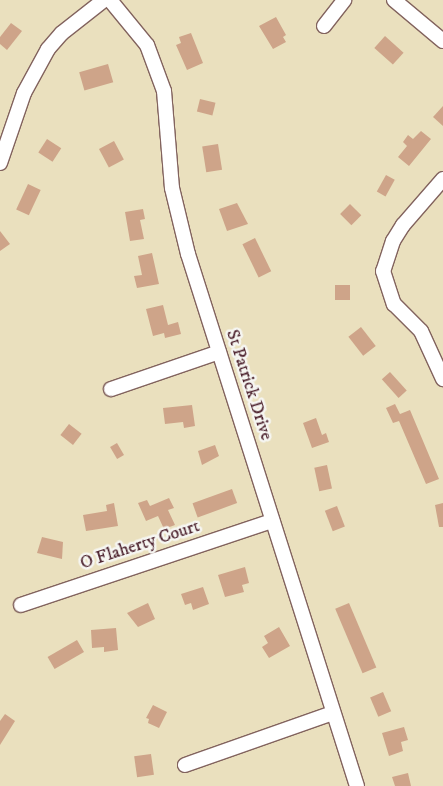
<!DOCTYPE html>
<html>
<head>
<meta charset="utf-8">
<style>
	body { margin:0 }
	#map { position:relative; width:443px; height:786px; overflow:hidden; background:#eae0be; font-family:"IM FELL DW Pica",serif }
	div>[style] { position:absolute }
	.building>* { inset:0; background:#cea489; transform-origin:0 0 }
	.roads { filter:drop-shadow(1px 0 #82635e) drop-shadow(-1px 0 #82635e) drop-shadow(0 1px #82635e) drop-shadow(0 -1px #82635e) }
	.minor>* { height:14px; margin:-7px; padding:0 7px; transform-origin:7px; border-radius:7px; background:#fff }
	span { translate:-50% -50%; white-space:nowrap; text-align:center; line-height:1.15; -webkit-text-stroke:5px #f6f6f2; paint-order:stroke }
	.street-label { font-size:18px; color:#4a1f2b }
</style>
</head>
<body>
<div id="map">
	<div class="building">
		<i style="clip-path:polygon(276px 17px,286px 35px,283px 37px,286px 42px,273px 49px,259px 26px)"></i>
		<i style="clip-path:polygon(11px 23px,22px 31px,7px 50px,0 44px,0 37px)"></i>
		<i style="clip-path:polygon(191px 33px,203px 63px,187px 70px,176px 45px,181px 43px,179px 37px)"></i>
		<i style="left:385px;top:36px;width:25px;height:16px;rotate:42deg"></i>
		<i style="left:108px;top:64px;width:19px;height:30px;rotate:74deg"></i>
		<i style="left:200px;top:99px;width:16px;height:13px;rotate:14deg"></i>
		<i style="clip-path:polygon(443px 106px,443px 126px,433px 117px)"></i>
		<i style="clip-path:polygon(421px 131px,431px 139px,409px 166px,398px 157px,407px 146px,403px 142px,408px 135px,413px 139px)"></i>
		<i style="left:47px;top:139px;width:17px;height:16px;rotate:33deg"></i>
		<i style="left:114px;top:141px;width:21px;height:17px;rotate:62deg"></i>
		<i style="left:218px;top:144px;width:26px;height:16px;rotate:81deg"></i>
		<i style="left:386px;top:175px;width:10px;height:19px;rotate:29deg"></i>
		<i style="left:28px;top:184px;width:14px;height:28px;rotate:25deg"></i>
		<i style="clip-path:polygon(237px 203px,248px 224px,227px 231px,219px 209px)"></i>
		<i style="left:350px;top:204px;width:16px;height:14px;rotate:45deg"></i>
		<i style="clip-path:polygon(143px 209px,145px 219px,140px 220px,144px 239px,130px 241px,125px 212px)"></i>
		<i style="clip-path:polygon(0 231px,10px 244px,0 251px)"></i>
		<i style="left:255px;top:238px;width:37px;height:14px;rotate:64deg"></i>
		<i style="clip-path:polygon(152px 253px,159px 284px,137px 288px,134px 276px,142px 275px,138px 256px)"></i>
		<i style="left:335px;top:285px;width:15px;height:15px"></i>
		<i style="clip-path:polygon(163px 305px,168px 325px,178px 322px,181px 334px,165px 338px,164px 333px,153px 336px,146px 309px)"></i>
		<i style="left:361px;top:327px;width:24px;height:16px;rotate:52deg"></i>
		<i style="left:390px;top:372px;width:25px;height:11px;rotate:48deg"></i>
		<i style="clip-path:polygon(395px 404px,400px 414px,410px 410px,439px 479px,426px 484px,399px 421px,393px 423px,386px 408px)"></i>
		<i style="clip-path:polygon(192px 405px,195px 426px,184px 428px,183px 422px,165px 424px,163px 408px)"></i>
		<i style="clip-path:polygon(316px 418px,322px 435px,326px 433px,329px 442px,312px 448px,303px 423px)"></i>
		<i style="left:69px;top:424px;width:16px;height:14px;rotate:38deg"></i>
		<i style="left:117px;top:443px;width:14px;height:8px;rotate:60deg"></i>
		<i style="clip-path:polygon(215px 445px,219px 456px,202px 465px,198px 451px)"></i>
		<i style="left:327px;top:465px;width:24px;height:13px;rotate:78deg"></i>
		<i style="left:232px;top:489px;width:15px;height:42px;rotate:70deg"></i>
		<i style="clip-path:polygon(169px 498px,174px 508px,168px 510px,175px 525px,164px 529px,158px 516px,146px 521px,138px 503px,147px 500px,150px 506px)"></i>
		<i style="clip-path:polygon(114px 503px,118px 526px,86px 531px,83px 515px,107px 511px,106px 505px)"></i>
		<i style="clip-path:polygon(443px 503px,443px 527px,439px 527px,435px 505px)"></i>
		<i style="left:337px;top:506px;width:22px;height:13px;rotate:69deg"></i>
		<i style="clip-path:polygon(42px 537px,63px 542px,62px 559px,37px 553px)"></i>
		<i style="clip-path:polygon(245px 567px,249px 583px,242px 585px,244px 592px,225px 597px,218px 575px)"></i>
		<i style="clip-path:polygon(203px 587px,209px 604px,193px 610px,191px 603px,185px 605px,181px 594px)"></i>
		<i style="clip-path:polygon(148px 603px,155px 619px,138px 627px,127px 613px)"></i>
		<i style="left:349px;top:603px;width:70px;height:15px;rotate:67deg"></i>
		<i style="clip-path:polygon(279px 627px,290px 646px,269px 658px,262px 647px,268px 643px,264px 636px)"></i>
		<i style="clip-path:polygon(116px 628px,118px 650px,104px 652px,104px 647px,92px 648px,91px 630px)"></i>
		<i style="left:77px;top:640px;width:14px;height:34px;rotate:60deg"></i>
		<i style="left:383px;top:692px;width:21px;height:14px;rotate:67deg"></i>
		<i style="clip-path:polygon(153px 705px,167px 712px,159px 728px,148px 723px,149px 719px,146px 718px)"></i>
		<i style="clip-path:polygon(5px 714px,15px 721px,0 745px,0 721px)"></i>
		<i style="clip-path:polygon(404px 727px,408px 740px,401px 742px,403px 751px,389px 756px,382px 733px)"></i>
		<i style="left:151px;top:754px;width:21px;height:17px;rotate:82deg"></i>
		<i style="clip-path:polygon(408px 773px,411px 786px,395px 786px,392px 777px)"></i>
	</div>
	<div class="roads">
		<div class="minor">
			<i style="left:110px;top:0;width:58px;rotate:50.6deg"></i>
			<i style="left:147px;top:45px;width:49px;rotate:69.7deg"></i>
			<i style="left:164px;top:91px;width:97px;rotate:85.3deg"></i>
			<i style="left:172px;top:188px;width:68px;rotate:76.4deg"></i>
			<i style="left:188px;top:254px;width:558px;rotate:72.38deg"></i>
			<i style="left:394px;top:0;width:64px;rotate:39.9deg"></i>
			<i style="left:324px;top:26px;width:33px;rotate:-52deg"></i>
			<i style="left:0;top:163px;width:74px;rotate:-71.1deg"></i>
			<i style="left:24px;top:93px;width:50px;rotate:-61.4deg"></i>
			<i style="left:48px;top:49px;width:21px;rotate:-49deg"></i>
			<i style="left:62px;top:33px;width:53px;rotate:-38.2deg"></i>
			<i style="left:443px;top:179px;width:61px;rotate:131deg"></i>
			<i style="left:403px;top:225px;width:19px;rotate:122deg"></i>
			<i style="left:393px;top:241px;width:32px;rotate:108deg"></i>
			<i style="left:383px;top:271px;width:35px;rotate:72deg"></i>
			<i style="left:394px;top:304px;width:38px;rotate:45deg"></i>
			<i style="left:421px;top:331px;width:53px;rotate:65.4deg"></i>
			<i style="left:111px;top:389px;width:114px;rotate:-18.9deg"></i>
			<i style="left:21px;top:605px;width:265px;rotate:-18.5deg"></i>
			<i style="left:185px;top:765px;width:157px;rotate:-19.4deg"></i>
		</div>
	</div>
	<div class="street-label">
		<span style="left:249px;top:385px;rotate:72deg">St Patrick Drive</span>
		<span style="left:140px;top:545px;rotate:-18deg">O Flaherty Court</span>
	</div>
</div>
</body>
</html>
